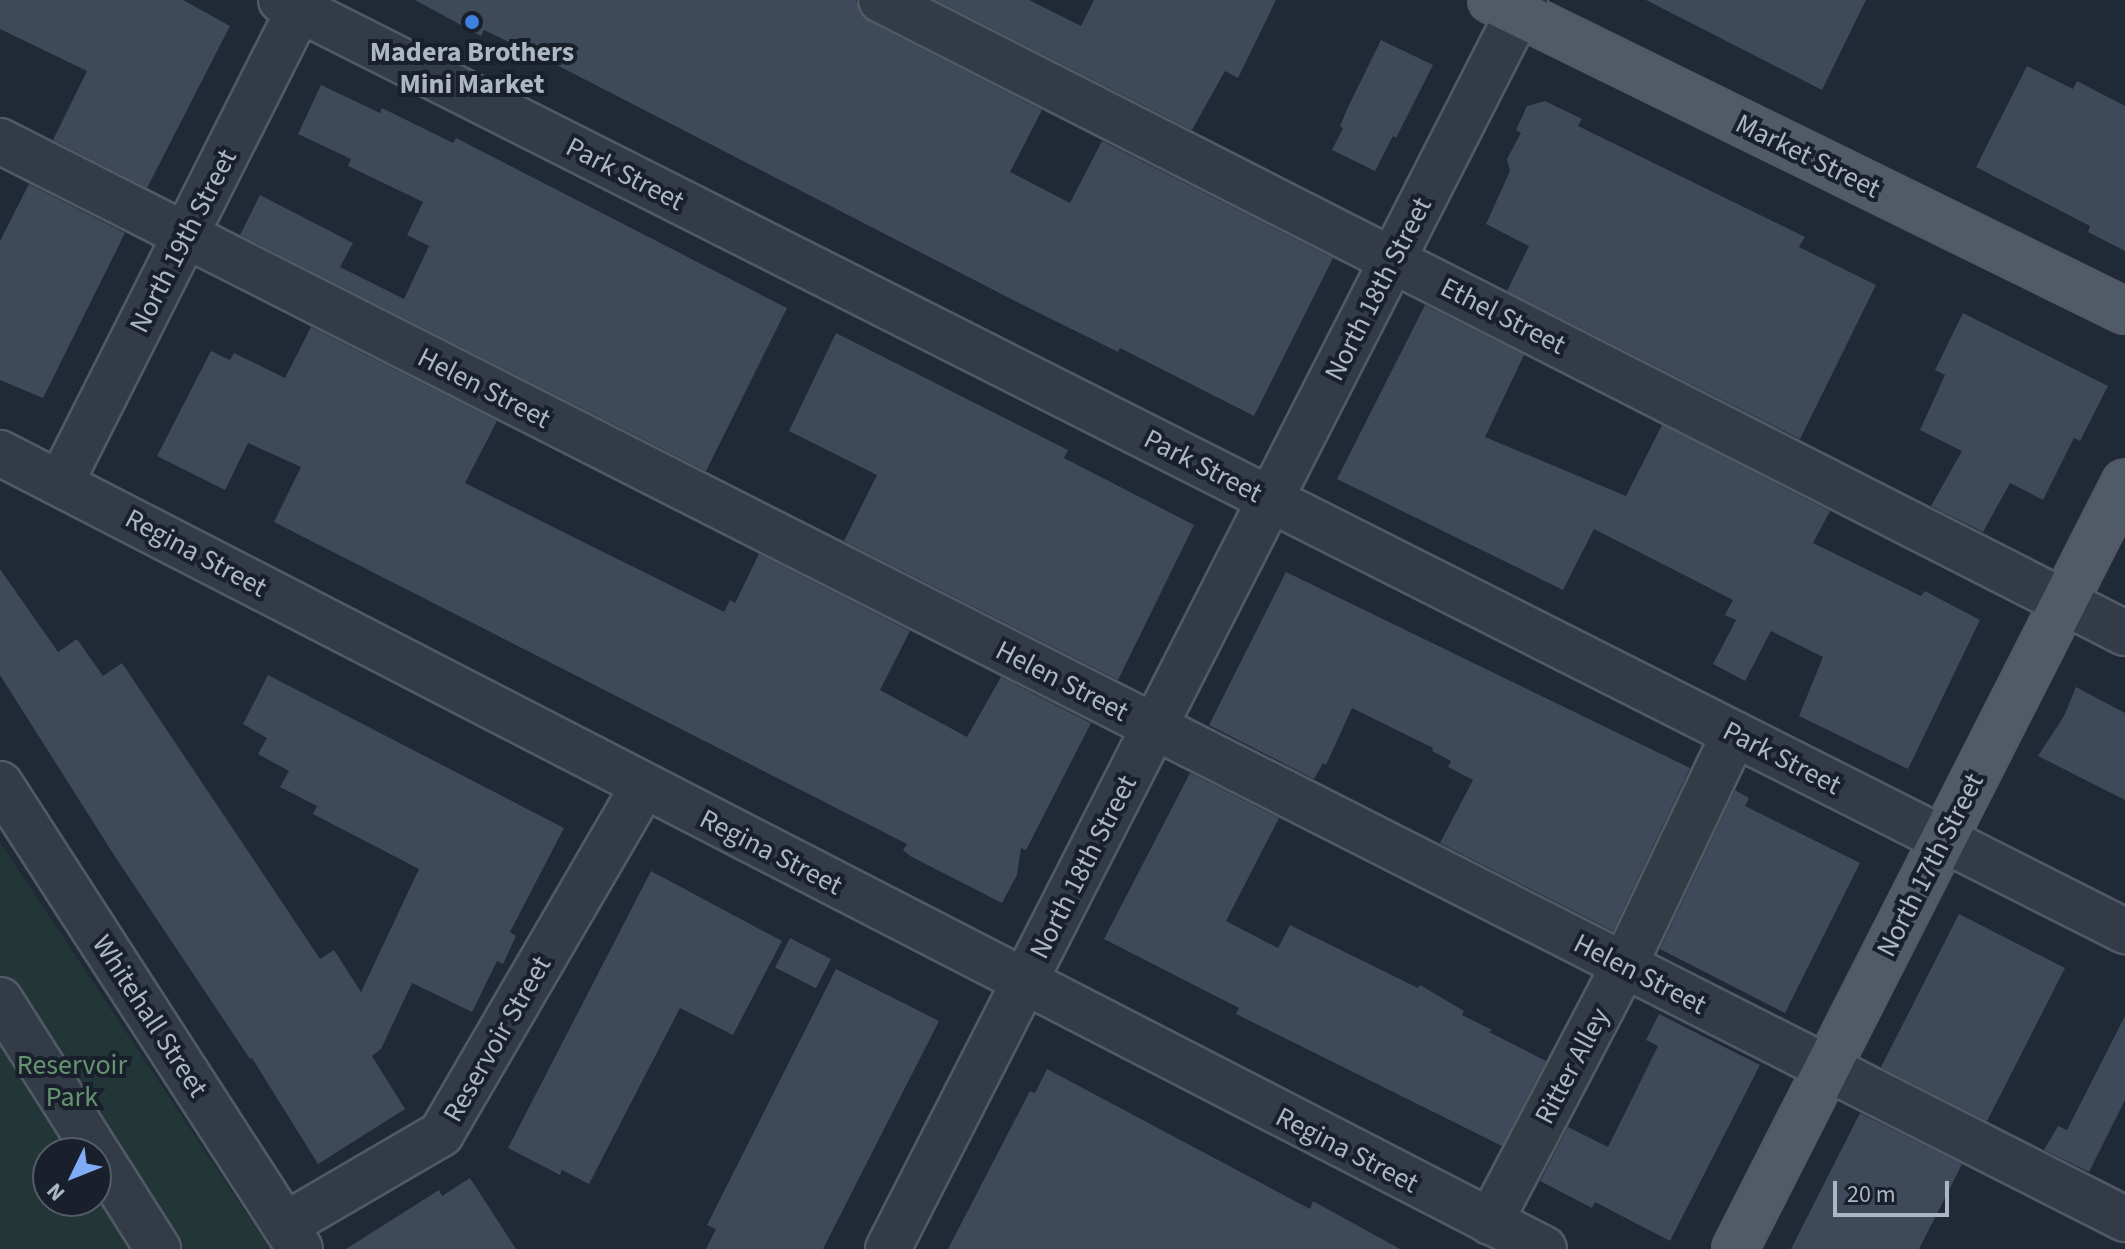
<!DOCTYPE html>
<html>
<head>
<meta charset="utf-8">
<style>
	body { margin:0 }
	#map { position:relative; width:2125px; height:1249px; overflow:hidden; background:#202936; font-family:"Source Sans 3",sans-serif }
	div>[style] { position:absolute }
	.green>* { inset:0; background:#223537 }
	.building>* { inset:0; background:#3e4959; transform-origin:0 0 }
	.roads { filter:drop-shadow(2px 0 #515965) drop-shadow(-2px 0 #515965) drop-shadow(0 2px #515965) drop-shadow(0 -2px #515965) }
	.minor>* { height:44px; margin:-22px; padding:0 22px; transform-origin:22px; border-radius:22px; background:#333b47 }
	.major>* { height:44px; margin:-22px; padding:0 22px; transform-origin:22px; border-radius:22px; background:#515a67 }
	.dots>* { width:22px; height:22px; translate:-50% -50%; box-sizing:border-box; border:4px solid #19202b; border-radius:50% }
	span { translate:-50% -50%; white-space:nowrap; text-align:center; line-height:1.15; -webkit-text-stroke:8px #19202b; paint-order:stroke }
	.poi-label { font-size:28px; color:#adb6c4; font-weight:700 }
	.street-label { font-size:28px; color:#adb6c4 }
	.park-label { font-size:28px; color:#669471 }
	.north { position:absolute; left:32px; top:1137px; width:80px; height:80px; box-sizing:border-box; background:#19202b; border:2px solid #545c68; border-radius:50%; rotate:227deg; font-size:22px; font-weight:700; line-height:32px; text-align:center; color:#adb6c4 }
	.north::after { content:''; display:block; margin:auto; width:28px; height:36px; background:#80acf6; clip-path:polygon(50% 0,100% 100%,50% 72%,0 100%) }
	.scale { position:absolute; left:1833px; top:1181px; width:116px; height:36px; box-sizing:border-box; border:4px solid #adb6c4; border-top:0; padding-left:10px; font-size:24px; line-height:28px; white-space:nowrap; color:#adb6c4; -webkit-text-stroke:6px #19202b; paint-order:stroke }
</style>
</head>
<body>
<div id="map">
	<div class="green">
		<i style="clip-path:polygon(evenodd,0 842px,270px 1249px,0 1249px,0 842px,48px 1153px,96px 1153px,96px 1201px,48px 1201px,48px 1153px)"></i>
	</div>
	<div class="building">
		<i style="clip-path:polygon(0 0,183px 0,230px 26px,147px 188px,53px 140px,87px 71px,0 29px)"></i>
		<i style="clip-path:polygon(415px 0,856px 0,860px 13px,870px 22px,1042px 110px,1010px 172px,1014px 174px,1070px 203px,1102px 141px,1333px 258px,1254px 416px,1120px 348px,1118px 352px,1015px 301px,551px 62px,484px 30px,481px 36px)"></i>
		<i style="clip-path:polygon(936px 0,1029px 0,1081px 26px,1094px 0,1276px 0,1238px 78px,1225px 71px,1192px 130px)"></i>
		<i style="clip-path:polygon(1646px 0,1866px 0,1822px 90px)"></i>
		<i style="clip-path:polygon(1381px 40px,1433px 65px,1396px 138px,1393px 136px,1375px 171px,1332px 150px,1343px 128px,1340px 126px,1348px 107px)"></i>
		<i style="clip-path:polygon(2027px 66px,2073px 89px,2077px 81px,2125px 106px,2125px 251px,2088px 232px,2090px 226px,1976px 167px)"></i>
		<i style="clip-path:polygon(321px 85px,380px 113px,382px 108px,453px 143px,456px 138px,787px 308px,706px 471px,240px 235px,260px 195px,353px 243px,340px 267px,404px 299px,429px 246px,407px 235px,423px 202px,348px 166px,351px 159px,298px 134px)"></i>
		<i style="clip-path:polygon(1545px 101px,1582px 119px,1578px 126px,1805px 237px,1799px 247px,1876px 285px,1800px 439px,1507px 291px,1529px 246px,1486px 224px,1510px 171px,1507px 159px,1521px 133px,1516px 130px,1527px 106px)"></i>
		<i style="clip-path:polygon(29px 184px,125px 233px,43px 398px,0 380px,0 241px)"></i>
		<i style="clip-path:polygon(1425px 305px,1524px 355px,1485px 437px,1626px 496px,1662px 425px,1830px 511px,1813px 543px,1921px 596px,1925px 591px,1980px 620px,1908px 769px,1799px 716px,1823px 657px,1771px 631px,1745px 681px,1713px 664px,1736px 620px,1725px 615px,1733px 600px,1594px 529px,1563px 590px,1337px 479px)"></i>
		<i style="clip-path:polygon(1963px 313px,2108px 386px,2080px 441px,2074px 438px,2043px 500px,2010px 483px,1983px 532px,1931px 506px,1962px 451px,1920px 430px,1945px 375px,1935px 370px)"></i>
		<i style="clip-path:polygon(311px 327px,497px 421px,465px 483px,724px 612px,730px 600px,735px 603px,759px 554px,910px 631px,880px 690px,967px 737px,1001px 677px,1091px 723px,1026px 850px,1021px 848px,1017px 875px,1002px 903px,910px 856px,903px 850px,907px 844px,274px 522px,301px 467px,248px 443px,225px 490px,157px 456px,211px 351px,230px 360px,234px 353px,285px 378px)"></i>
		<i style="clip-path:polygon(836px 333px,1068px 450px,1064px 458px,1194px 525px,1118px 680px,844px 541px,877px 475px,789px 431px)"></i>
		<i style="clip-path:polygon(0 569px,58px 652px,77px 639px,103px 676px,122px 663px,320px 959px,334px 950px,361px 992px,419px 869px,313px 814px,317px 806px,280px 787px,289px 771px,258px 754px,267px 738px,243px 724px,268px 675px,564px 828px,510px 932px,516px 936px,503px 964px,497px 961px,472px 1012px,412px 983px,381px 1049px,372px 1056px,405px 1109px,318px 1164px,252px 1058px,250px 1059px,114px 855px,0 675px)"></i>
		<i style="clip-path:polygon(1286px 572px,1690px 768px,1613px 931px,1440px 843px,1473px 780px,1448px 767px,1451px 761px,1432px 751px,1433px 748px,1352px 708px,1326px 765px,1323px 763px,1314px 779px,1209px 725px)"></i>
		<i style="clip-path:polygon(2076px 687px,2125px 713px,2125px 800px,2038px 756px,2064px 716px)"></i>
		<i style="clip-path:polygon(1190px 773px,1279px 818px,1226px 921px,1278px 948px,1290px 925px,1418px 988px,1420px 985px,1464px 1011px,1462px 1015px,1492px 1030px,1489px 1032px,1546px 1061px,1502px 1146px,1236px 1014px,1239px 1008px,1104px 939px)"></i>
		<i style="clip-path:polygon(1735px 790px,1749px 798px,1745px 806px,1860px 863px,1785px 1013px,1660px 949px)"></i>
		<i style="clip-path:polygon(651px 871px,782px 941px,733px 1035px,680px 1008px,589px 1184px,562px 1170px,560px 1175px,508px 1148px)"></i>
		<i style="left:1959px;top:914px;width:119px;height:172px;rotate:27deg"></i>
		<i style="left:790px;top:938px;width:46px;height:33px;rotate:27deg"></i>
		<i style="clip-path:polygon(836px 969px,939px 1021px,823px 1249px,706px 1249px,716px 1229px,707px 1225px)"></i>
		<i style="clip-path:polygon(1659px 1014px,1760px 1065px,1670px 1241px,1595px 1202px,1592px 1208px,1540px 1181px,1568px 1127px,1608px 1147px,1658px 1046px,1646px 1040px)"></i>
		<i style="clip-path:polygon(2125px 1016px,2125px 1100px,2089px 1172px,2044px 1150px,2058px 1126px,2067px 1130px)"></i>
		<i style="clip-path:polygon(1047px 1069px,1310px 1209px,1313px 1201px,1400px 1249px,948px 1249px,1030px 1091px,1035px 1093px)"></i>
		<i style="clip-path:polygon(1860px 1113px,1962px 1164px,1945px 1198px,1919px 1249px,1791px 1249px)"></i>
		<i style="clip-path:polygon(470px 1178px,516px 1249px,346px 1249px,439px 1190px,442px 1196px)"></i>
	</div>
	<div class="roads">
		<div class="minor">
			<i style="left:281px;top:0;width:2066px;rotate:26.79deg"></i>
			<i style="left:881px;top:0;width:1396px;rotate:26.97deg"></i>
			<i style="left:0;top:141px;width:2383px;rotate:26.9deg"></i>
			<i style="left:0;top:453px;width:1737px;rotate:27.27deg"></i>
			<i style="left:61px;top:482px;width:540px;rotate:-63.25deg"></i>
			<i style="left:0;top:784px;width:553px;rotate:57.17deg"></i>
			<i style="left:0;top:1000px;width:295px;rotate:57.6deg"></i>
			<i style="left:1490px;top:1222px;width:289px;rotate:-62.4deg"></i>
			<i style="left:1624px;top:966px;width:257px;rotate:-64.6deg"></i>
			<i style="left:285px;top:1225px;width:181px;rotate:-30.3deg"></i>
			<i style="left:441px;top:1134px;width:402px;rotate:-59.8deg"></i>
			<i style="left:888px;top:1249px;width:1402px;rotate:-62.98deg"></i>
		</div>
		<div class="major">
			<i style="left:1491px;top:0;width:706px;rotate:26.13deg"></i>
			<i style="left:1735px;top:1249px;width:860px;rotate:-63.05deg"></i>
		</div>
	</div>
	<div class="dots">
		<i style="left:472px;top:22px;background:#3f7fe0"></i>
	</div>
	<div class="poi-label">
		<span style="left:472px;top:68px">Madera Brothers<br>Mini Market</span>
	</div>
	<div class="street-label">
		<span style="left:1808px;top:156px;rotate:26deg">Market Street</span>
		<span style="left:625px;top:174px;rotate:27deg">Park Street</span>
		<span style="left:183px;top:241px;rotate:-63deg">North 19th Street</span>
		<span style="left:1378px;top:289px;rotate:-63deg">North 18th Street</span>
		<span style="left:1503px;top:316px;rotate:27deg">Ethel Street</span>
		<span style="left:484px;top:388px;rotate:27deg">Helen Street</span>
		<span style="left:1203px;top:466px;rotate:27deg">Park Street</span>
		<span style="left:196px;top:553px;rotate:28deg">Regina Street</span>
		<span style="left:1062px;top:681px;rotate:27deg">Helen Street</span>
		<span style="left:1782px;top:758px;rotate:27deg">Park Street</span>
		<span style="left:771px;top:852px;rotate:27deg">Regina Street</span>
		<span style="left:1930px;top:865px;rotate:-63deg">North 17th Street</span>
		<span style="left:1083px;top:867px;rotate:-63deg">North 18th Street</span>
		<span style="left:1640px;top:974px;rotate:27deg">Helen Street</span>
		<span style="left:150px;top:1016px;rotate:57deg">Whitehall Street</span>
		<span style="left:497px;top:1039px;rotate:-60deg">Reservoir Street</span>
		<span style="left:1572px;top:1066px;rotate:-62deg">Ritter Alley</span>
		<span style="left:1347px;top:1150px;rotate:27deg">Regina Street</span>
	</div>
	<div class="park-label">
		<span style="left:72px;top:1081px">Reservoir<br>Park</span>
	</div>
	<div class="north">N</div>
	<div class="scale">20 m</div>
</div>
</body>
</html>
